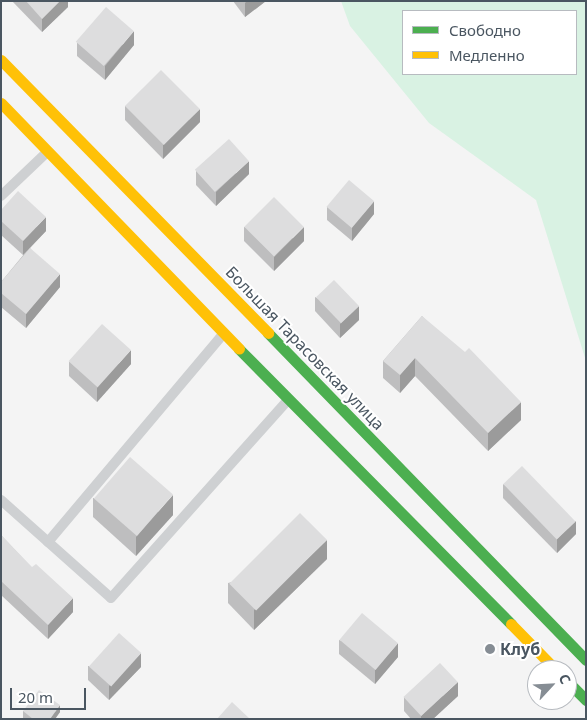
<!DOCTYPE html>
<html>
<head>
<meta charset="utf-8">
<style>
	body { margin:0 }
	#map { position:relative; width:587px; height:720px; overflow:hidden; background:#f4f4f4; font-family:"Noto Sans",sans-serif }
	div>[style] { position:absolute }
	.green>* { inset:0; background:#d9f2e3 }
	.lane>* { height:10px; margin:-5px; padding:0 5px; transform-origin:5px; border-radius:5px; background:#ced0d2 }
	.fast>* { height:11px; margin:-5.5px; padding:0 5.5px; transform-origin:5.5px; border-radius:5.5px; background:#4caf50 }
	.slow>* { height:11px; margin:-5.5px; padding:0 5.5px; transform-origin:5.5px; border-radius:5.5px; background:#ffc107 }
	.wall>* { inset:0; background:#bebebf }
	.shaded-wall>* { inset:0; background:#9b9b9b }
	.building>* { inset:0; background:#ddddde; transform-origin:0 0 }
	.dots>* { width:14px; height:14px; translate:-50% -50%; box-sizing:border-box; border:2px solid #fff; border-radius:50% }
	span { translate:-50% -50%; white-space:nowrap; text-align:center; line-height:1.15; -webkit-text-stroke:4px #fff; paint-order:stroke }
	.street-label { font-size:16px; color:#4a5661 }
	.poi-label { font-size:16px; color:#4a5661; font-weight:700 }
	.left { translate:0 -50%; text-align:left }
	.frame { position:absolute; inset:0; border:2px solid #4a5661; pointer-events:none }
	.legend { position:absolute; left:402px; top:10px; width:175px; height:65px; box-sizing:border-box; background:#fff; border:1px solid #b7bbc0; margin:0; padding:6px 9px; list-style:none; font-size:15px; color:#4a5661 }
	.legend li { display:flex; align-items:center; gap:10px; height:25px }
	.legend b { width:25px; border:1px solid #b7bbc0 }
	.north { position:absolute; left:527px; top:660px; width:50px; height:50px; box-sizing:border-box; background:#fff; border:1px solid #b7bbc0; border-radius:50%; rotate:65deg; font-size:14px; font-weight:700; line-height:20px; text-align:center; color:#4a5661 }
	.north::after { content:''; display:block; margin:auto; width:18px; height:22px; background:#868d94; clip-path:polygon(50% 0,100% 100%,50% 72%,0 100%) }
	.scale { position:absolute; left:10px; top:688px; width:76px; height:22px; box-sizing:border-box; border:2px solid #4a5661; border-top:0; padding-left:6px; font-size:15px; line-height:18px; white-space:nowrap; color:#4a5661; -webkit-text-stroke:4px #fff; paint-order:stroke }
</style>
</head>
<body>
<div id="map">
	<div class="green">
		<i style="clip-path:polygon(evenodd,341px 1px,586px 1px,586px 361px,536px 200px,429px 123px,350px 26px,341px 1px,403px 11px,576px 11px,576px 74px,403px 74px,403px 11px)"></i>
	</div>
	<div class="lane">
		<i style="left:1px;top:196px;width:64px;rotate:-43.7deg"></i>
		<i style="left:1px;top:500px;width:147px;rotate:41.7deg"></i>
		<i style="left:111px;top:598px;width:266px;rotate:-48.2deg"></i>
		<i style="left:48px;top:542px;width:273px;rotate:-49.9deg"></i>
	</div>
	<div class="fast">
		<i style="left:268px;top:333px;width:456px;rotate:45.8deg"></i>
		<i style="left:239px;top:349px;width:387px;rotate:45.3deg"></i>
		<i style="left:567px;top:681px;width:27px;rotate:45deg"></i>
	</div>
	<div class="slow">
		<i style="left:1px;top:60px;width:382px;rotate:45.6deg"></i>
		<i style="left:1px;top:103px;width:342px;rotate:45.9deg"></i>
		<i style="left:511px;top:624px;width:64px;rotate:45.6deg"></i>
	</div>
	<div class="wall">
		<i style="clip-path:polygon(12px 1px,68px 1px,68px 7px,42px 32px)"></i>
		<i style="clip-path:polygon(233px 1px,266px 1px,245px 17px)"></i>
		<i style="clip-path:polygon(77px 43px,134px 45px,105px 80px,77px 56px)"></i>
		<i style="clip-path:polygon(125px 106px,200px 122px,163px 159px,125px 120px)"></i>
		<i style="clip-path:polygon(196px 171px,249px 174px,216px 206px,196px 185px)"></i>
		<i style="clip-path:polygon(327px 207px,374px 214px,352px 241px,327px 220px)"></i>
		<i style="clip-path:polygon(1px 210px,46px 231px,30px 248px,60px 287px,26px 328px,1px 307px,1px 282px,29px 248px,23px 255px,1px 235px)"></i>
		<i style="clip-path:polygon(244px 227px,304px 241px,274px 271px,244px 241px)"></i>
		<i style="clip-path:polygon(315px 297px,359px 320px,340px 338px,315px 311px)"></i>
		<i style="clip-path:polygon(422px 316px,521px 420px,488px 451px,415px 376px,400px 393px,383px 378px,383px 361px)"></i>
		<i style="clip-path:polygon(69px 362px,131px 364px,97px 402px,69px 376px)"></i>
		<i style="clip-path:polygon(503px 484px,576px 534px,557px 553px,503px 498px)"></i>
		<i style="clip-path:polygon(93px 498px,173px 515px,136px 556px,93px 517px)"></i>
		<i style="clip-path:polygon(1px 535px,73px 612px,48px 639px,1px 595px)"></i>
		<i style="clip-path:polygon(327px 559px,254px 630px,228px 603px,228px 583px)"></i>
		<i style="clip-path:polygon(339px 640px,398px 657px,375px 684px,339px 654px)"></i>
		<i style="clip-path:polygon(88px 666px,141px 667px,109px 700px,88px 680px)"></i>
		<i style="clip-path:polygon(458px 696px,433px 719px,411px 719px,404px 711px,404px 697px)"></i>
		<i style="clip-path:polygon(23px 711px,60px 712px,55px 719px,23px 719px)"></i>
	</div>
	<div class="shaded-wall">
		<i style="clip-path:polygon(60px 1px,68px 1px,68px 7px,42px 32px,42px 19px)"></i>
		<i style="clip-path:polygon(247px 1px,266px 1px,245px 17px,245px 3px)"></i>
		<i style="clip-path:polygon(134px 31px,134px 45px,105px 80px,105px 66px)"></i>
		<i style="clip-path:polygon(200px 109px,200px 122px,163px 159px,163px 145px)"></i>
		<i style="clip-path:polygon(249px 161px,249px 174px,216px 206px,216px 192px)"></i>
		<i style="clip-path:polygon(374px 201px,374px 214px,352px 241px,352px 227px)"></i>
		<i style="clip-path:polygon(46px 217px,46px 231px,23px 255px,23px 241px)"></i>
		<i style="clip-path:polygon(304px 227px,304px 241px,274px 271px,274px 257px)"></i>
		<i style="clip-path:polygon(60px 274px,60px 287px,26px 328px,26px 314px)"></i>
		<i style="clip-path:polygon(359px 306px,359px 320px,340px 338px,340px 324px)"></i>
		<i style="clip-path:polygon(131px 350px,131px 364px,97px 402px,97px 388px)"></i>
		<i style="clip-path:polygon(415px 358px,415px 376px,400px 393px,400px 375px)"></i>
		<i style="clip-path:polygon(521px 402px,521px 420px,488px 451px,488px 433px)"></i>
		<i style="clip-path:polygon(173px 495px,173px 515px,136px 556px,136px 537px)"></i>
		<i style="clip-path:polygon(576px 521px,576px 534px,557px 553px,557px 539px)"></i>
		<i style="clip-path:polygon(327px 540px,327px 559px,254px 630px,254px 610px)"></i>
		<i style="clip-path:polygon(73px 598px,73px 612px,48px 639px,48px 625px)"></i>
		<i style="clip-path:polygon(398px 643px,398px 657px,375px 684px,375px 670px)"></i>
		<i style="clip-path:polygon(141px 653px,141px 667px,109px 700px,109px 686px)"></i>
		<i style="clip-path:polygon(458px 682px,458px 696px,433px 719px,421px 719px,421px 716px)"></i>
		<i style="clip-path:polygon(60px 705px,60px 712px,55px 719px,50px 719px)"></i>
	</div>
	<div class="building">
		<i style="clip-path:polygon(26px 1px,60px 1px,42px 19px)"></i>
		<i style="left:106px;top:7px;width:37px;height:46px;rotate:41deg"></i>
		<i style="left:161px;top:70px;width:55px;height:51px;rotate:45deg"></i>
		<i style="left:229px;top:139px;width:30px;height:46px;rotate:48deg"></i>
		<i style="left:349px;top:180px;width:33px;height:35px;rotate:40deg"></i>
		<i style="clip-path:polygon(18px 191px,46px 217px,23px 241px,1px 221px,1px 210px)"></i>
		<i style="left:274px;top:197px;width:42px;height:42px;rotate:45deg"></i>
		<i style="clip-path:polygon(30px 248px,60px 274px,26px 314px,1px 293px,1px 282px)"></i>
		<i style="left:334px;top:280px;width:36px;height:25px;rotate:46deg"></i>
		<i style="clip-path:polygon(422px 316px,465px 352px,469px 348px,521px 402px,488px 433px,415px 358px,400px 375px,383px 361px)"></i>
		<i style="left:102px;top:324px;width:39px;height:50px;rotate:42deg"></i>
		<i style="left:130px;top:457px;width:57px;height:55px;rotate:41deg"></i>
		<i style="left:522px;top:466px;width:77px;height:26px;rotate:46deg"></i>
		<i style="left:300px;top:513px;width:38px;height:100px;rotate:45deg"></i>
		<i style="clip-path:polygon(1px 535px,32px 567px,36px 564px,73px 598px,48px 625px,1px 581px)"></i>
		<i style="left:362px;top:613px;width:47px;height:35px;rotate:40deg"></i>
		<i style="left:119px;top:633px;width:30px;height:45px;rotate:42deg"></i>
		<i style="left:440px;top:663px;width:26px;height:50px;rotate:47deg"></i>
		<i style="clip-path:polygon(39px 690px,60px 705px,50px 719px,33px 719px,23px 711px)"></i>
		<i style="clip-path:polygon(232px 702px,250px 719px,217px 719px)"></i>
	</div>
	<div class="dots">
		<i style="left:490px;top:649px;background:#868d94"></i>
	</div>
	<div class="street-label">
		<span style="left:305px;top:348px;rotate:46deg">Большая Тарасовская улица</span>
	</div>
	<div class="poi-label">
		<span class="left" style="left:500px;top:649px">Клуб</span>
	</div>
	<div class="frame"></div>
	<ul class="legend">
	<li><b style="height:6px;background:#4caf50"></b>Свободно</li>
	<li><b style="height:6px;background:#ffc107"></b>Медленно</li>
	</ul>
	<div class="north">С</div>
	<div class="scale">20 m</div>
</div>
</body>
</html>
